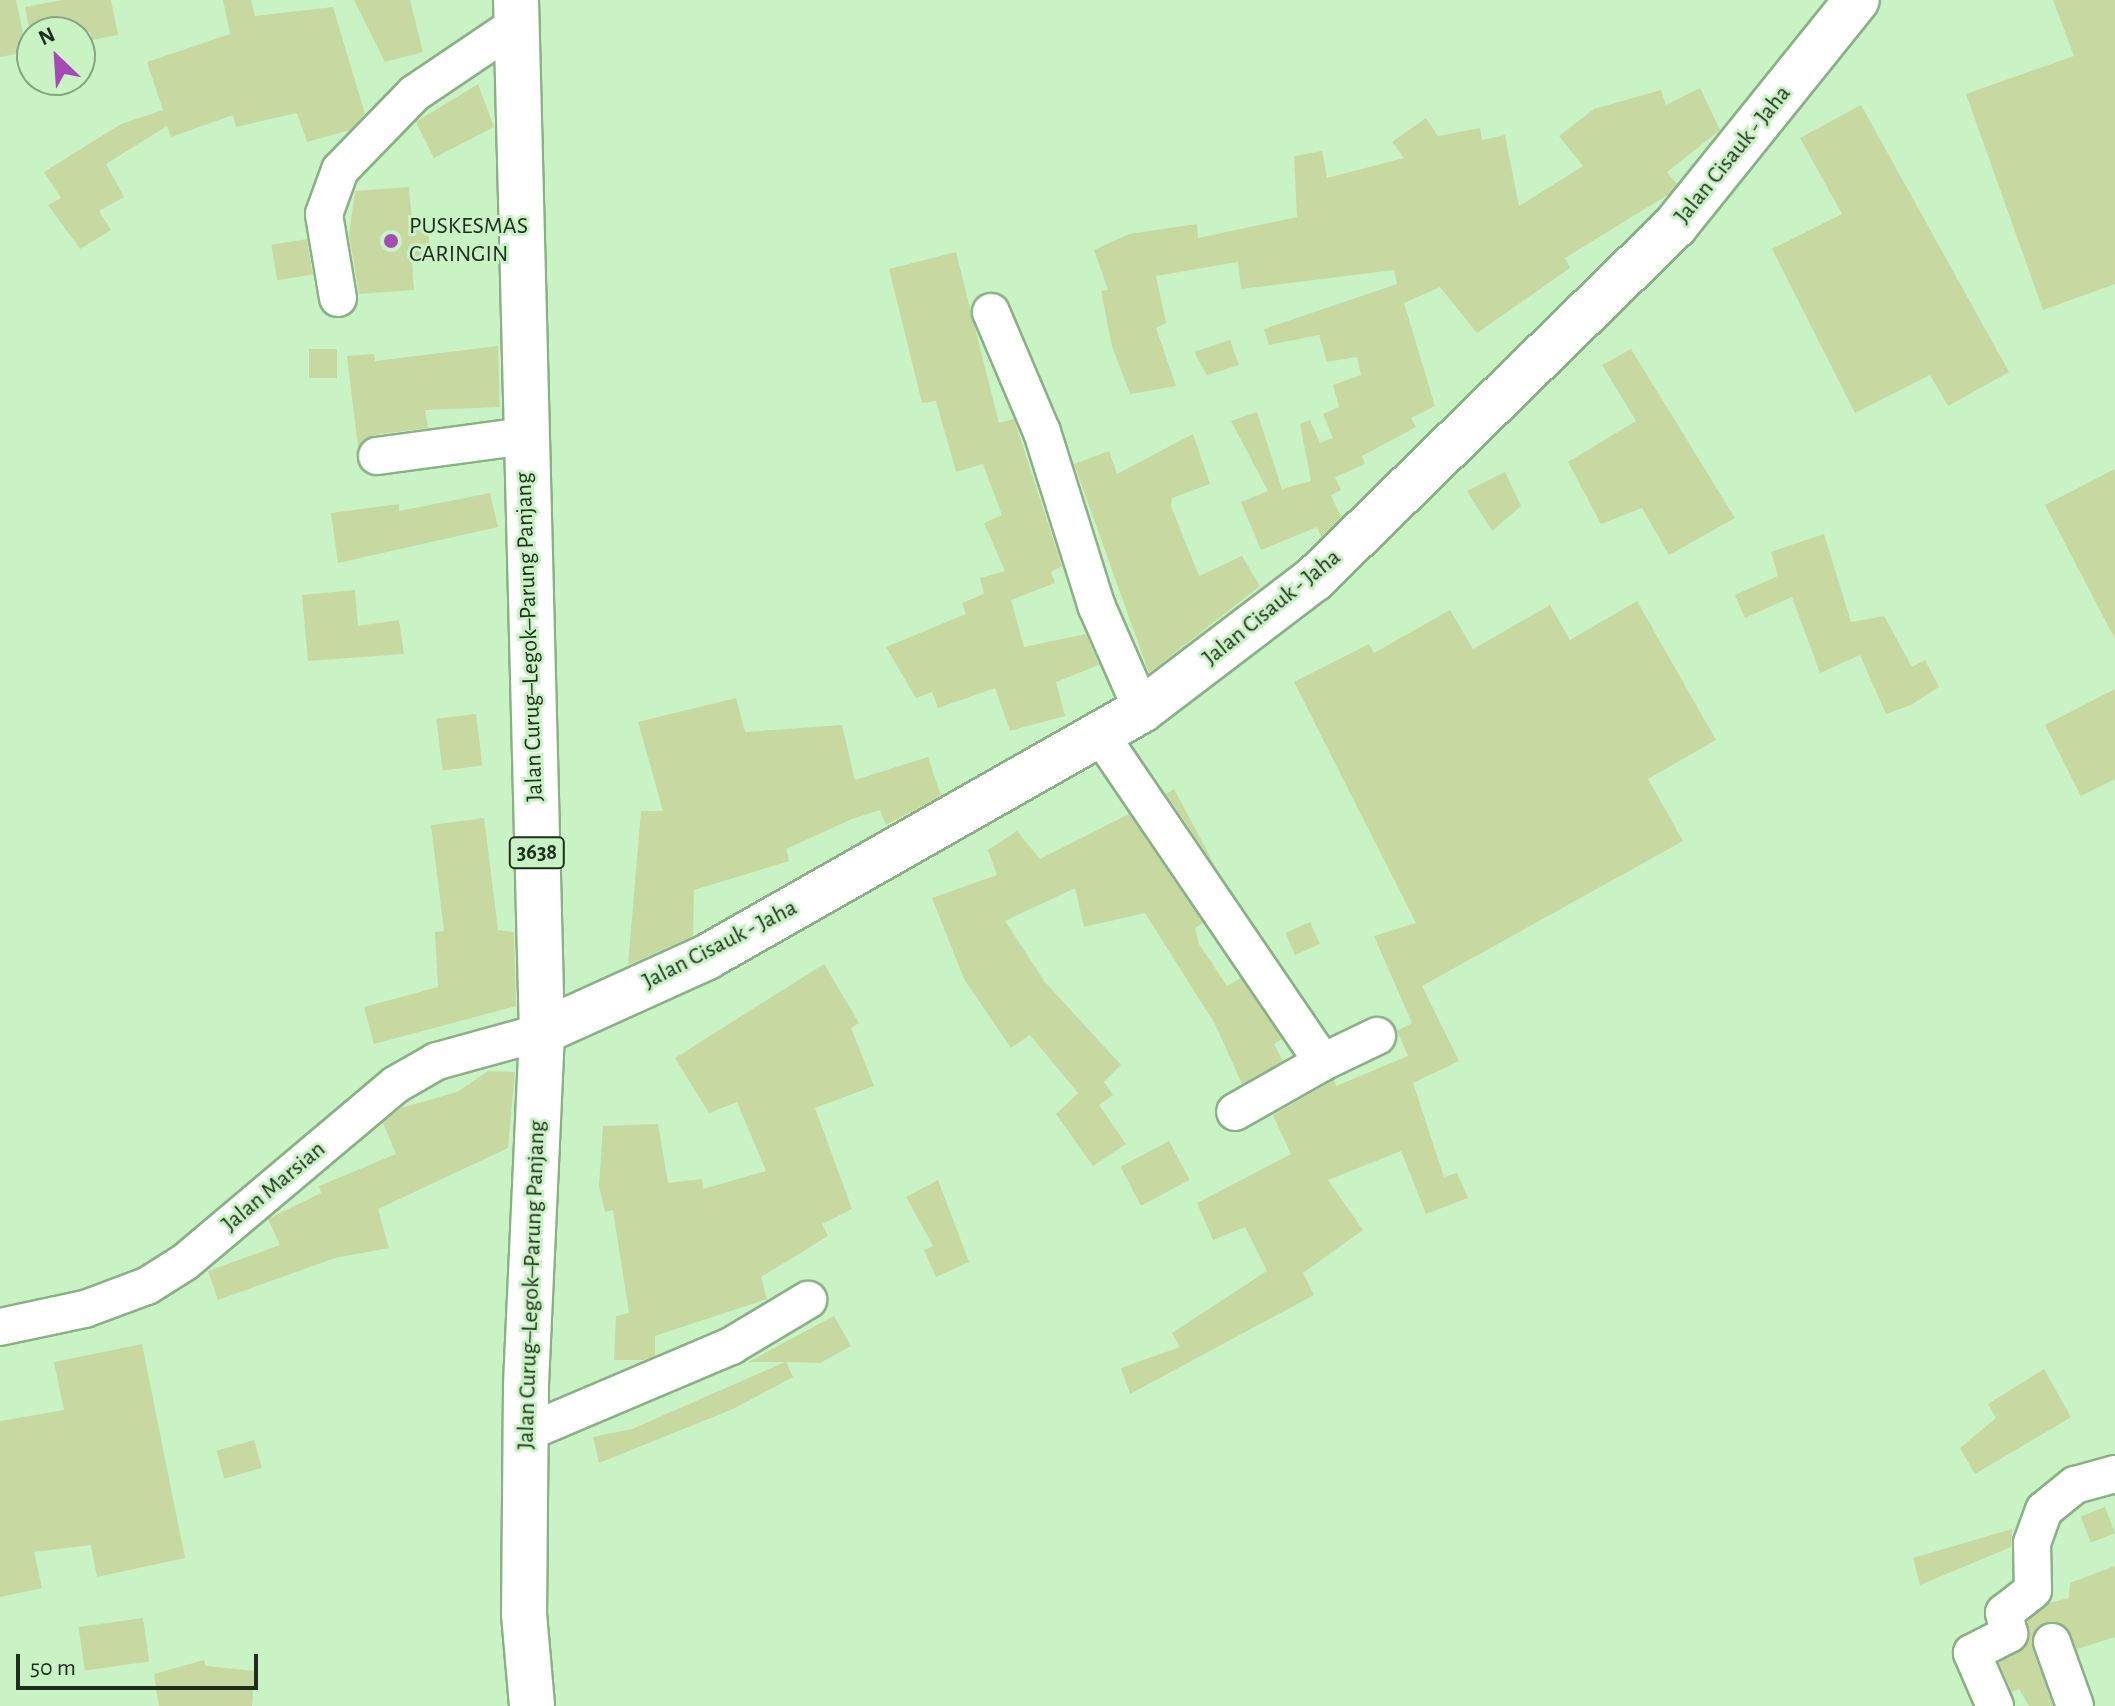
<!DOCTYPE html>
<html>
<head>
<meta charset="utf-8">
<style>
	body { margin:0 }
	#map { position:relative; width:2115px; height:1706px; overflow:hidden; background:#caf3c5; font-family:"Alegreya Sans",sans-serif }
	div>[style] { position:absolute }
	.building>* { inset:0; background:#c7d8a1; transform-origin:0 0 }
	.roads { filter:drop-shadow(2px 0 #8ab185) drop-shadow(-2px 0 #8ab185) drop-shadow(0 2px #8ab185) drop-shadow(0 -2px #8ab185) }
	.minor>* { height:36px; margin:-18px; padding:0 18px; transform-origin:18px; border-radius:18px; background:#fff }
	.major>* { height:44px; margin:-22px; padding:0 22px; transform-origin:22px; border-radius:22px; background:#fff }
	.dots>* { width:22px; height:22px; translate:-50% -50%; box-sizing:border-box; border:4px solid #caf3c5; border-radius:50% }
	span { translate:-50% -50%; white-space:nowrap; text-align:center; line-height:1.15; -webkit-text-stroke:6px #caf3c5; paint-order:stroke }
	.shield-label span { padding:2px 6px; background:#caf3c5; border:2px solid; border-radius:6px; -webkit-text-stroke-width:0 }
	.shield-label { font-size:22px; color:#1e2e1c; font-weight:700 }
	.street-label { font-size:24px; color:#1e2e1c }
	.poi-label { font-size:24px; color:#1e2e1c }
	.left { translate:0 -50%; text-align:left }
	.north { position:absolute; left:16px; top:16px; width:80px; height:80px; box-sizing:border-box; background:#caf3c5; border:2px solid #85a481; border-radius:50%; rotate:335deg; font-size:22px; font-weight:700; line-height:32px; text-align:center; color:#1e2e1c }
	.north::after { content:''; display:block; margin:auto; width:28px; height:36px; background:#a64ab5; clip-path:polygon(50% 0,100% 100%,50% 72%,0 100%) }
	.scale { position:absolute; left:16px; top:1654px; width:242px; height:36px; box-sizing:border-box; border:4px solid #1e2e1c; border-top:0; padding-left:10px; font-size:24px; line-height:28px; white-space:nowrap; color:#1e2e1c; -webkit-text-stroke:6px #caf3c5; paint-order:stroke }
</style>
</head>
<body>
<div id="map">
	<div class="building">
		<i style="clip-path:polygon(0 0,16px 0,27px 52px,0 57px)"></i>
		<i style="clip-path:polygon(62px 0,111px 0,118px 35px,92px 40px,90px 32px,30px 32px,25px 7px)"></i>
		<i style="clip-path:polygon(223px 0,251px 0,255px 16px,333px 7px,365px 114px,350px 130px,307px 142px,297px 113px,236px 127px,233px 115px,171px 137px,167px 126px,106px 164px,124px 197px,99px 211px,111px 230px,80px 249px,48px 205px,61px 198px,44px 172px,121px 124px,163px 110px,147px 62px,230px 34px)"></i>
		<i style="clip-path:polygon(354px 0,410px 0,423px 52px,385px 62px)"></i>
		<i style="clip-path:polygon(2053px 0,2115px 0,2115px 284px,2043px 310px,1966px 94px,2074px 56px)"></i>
		<i style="clip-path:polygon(478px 84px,494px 127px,434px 158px,416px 122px)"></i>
		<i style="clip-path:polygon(1700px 88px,1720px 130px,1667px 172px,1677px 184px,1669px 194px,1565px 258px,1570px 268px,1477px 333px,1440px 287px,1404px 303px,1435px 406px,1411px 418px,1416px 427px,1362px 456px,1365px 464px,1335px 477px,1341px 490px,1331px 495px,1341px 517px,1321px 537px,1317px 527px,1261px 550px,1241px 502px,1268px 491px,1231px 421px,1257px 412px,1282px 489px,1311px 481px,1300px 424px,1310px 420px,1320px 443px,1333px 438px,1323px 414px,1339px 407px,1333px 385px,1361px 375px,1357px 357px,1327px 362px,1319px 335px,1269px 345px,1264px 329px,1397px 284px,1394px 270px,1241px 289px,1238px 262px,1156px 276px,1166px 323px,1156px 328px,1176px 386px,1130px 394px,1112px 346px,1101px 291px,1108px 290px,1094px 250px,1129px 234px,1197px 224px,1198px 238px,1297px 217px,1294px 156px,1322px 151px,1327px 178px,1404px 158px,1392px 142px,1426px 118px,1438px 136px,1480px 128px,1482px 140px,1505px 135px,1519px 206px,1583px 166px,1559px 136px,1594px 109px,1661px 90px,1666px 105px)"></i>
		<i style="clip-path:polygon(1861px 105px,2009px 372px,1948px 406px,1930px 375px,1855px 413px,1772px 249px,1842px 214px,1800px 138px)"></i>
		<i style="clip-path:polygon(409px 187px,412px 223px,428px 222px,430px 259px,412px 261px,414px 290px,359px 294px,349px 234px,355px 191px)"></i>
		<i style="left:307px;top:239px;width:36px;height:36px;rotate:81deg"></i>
		<i style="clip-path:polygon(956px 252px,999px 423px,1014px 419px,1062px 566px,1051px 572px,1055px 583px,1011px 600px,1024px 647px,1086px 634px,1099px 665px,1056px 682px,1065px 716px,1010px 731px,995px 688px,938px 708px,932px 692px,916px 698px,886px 647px,966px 614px,962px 603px,984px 594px,980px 578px,1005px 571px,984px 523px,1002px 515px,983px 464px,956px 472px,936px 401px,922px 403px,889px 269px)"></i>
		<i style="clip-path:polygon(1230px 340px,1239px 365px,1207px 375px,1194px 352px)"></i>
		<i style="clip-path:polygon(498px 346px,500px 407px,425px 410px,428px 428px,374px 435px,358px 447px,347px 356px,374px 354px,375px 361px)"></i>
		<i style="left:309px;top:349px;width:28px;height:29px"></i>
		<i style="clip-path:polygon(1631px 349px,1735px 518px,1669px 555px,1642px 508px,1601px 524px,1568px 462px,1636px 421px,1602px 365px)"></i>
		<i style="clip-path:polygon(1193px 434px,1210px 484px,1172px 498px,1171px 506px,1199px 576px,1242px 556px,1260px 586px,1149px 673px,1074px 464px,1109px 451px,1117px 474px)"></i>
		<i style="clip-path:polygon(2115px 469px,2115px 639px,2045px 505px)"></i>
		<i style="clip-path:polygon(1505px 472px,1521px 506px,1492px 531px,1467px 491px)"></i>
		<i style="clip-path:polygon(490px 493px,498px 527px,338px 563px,331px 513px,399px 504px,399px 511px)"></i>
		<i style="clip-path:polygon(1824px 534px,1851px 622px,1884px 616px,1912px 667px,1925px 660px,1939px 687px,1911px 705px,1886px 714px,1860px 655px,1820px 673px,1792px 597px,1745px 618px,1735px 595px,1778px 576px,1771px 552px)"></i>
		<i style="clip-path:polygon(355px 590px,358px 626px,399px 620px,404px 654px,308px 661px,302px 595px)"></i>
		<i style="clip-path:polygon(1637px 601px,1716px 740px,1648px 779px,1683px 841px,1422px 986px,1459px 1061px,1413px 1083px,1444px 1177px,1457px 1173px,1468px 1198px,1426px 1214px,1401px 1151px,1328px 1180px,1363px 1230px,1303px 1273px,1314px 1295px,1130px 1394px,1121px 1368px,1180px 1347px,1172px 1333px,1267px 1271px,1245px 1227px,1213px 1240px,1197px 1203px,1291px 1154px,1273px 1115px,1334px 1080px,1336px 1086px,1408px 1056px,1397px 1031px,1412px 1023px,1374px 936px,1416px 923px,1294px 682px,1369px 644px,1374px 653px,1450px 610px,1473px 649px,1550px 605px,1570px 640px)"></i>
		<i style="clip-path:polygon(2115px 689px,2115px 779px,2081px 796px,2045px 725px)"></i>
		<i style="clip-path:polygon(736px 698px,745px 732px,842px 725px,855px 780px,928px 757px,941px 796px,886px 825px,880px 810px,852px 819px,786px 849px,789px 861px,694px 890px,693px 936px,628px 965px,641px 811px,663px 811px,638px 722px)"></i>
		<i style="left:476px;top:714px;width:52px;height:40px;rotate:83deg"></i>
		<i style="clip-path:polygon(1174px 789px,1215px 866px,1166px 794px)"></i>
		<i style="clip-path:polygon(1129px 814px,1203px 923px,1195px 928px,1199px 944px,1227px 986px,1241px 978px,1282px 1039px,1274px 1044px,1283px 1061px,1242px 1084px,1215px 1024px,1145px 913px,1084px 927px,1075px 888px,1005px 921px,1045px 982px,1121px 1065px,1104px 1082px,1113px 1095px,1099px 1105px,1126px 1144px,1093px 1166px,1056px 1114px,1078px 1093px,1030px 1035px,1011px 1048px,964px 979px,932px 898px,997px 875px,988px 850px,1017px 831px,1040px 859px)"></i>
		<i style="clip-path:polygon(484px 818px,498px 930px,514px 932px,516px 1006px,374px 1044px,364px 1007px,438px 987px,435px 932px,444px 931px,431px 825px)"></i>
		<i style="left:1310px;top:922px;width:24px;height:27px;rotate:66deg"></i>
		<i style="clip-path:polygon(824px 964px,859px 1023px,851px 1028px,874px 1086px,815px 1108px,852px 1209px,822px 1224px,828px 1236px,761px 1277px,767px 1299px,655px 1336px,655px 1356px,644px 1360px,614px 1360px,616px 1316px,629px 1313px,613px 1210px,605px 1212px,599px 1186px,603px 1126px,658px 1124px,668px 1183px,702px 1179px,703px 1189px,766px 1171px,737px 1102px,709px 1113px,675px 1058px)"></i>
		<i style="clip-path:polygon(488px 1071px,515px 1072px,508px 1148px,378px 1209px,389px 1248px,335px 1258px,218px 1300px,208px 1271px,280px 1245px,268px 1219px,321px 1193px,319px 1186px,396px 1154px,383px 1123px,401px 1108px,457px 1092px)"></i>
		<i style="left:1169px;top:1141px;width:44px;height:55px;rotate:62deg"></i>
		<i style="clip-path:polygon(938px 1180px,969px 1262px,936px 1277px,924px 1250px,933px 1246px,906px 1197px)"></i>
		<i style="clip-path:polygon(834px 1316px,851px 1346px,820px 1363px,786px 1362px,793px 1377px,733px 1409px,599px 1463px,593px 1437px,632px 1429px,785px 1362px,748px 1362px)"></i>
		<i style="clip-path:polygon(142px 1344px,185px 1558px,97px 1577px,91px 1545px,34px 1552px,42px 1588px,0 1597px,0 1421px,64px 1410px,54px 1362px)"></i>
		<i style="clip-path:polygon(2044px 1369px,2071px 1417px,1975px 1474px,1960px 1448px,1996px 1418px,1988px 1404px)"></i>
		<i style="left:254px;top:1440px;width:29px;height:39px;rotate:74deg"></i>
		<i style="left:2105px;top:1507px;width:28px;height:26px;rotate:69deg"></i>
		<i style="clip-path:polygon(2012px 1529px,2011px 1547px,1920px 1585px,1913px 1558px)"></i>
		<i style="clip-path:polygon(2115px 1566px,2115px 1637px,2077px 1649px,2065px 1626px,2037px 1628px,2032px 1648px,2053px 1706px,2029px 1706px,2019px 1689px,2012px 1692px,1999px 1663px,2026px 1646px,2028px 1621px,2049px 1603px,2069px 1598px,2070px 1583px)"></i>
		<i style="left:143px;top:1618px;width:44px;height:65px;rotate:82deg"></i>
		<i style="clip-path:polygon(204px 1660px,206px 1666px,255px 1671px,252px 1706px,159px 1706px,154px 1674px)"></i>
	</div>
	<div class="roads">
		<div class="minor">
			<i style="left:338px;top:298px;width:85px;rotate:-99.5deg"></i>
			<i style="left:324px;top:214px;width:47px;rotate:-70deg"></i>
			<i style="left:340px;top:170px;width:107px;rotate:-45.8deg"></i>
			<i style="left:415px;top:93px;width:118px;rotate:-34deg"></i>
			<i style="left:991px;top:312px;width:130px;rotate:67deg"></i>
			<i style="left:1042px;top:432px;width:183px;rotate:72.6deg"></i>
			<i style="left:1097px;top:607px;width:112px;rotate:66.4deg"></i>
			<i style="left:377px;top:456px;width:149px;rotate:-7.7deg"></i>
			<i style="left:1099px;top:733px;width:398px;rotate:55.8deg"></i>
			<i style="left:1323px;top:1062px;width:101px;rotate:150.4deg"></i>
			<i style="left:1323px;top:1062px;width:60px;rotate:-25.7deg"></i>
			<i style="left:0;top:1327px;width:87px;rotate:-12deg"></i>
			<i style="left:85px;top:1309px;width:66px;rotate:-20.4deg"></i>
			<i style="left:147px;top:1286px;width:45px;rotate:-32.3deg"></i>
			<i style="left:185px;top:1262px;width:275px;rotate:-40.1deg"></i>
			<i style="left:395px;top:1085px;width:48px;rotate:-29.7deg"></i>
			<i style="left:437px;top:1061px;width:109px;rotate:-15.4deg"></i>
			<i style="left:526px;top:1433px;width:223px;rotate:-23deg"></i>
			<i style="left:731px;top:1346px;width:90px;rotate:-30.9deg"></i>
			<i style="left:2052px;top:1642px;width:68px;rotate:70.2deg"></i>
			<i style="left:1995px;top:1706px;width:58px;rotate:-113.5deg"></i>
			<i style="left:1972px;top:1653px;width:42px;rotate:-27.2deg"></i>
			<i style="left:2009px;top:1634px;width:22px;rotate:-103deg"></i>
			<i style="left:2004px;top:1613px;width:37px;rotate:-38deg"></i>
			<i style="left:2033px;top:1590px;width:47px;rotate:-91.2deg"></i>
			<i style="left:2032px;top:1543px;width:35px;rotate:-70deg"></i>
			<i style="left:2044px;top:1510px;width:40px;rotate:-39deg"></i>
			<i style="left:2075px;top:1485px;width:41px;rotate:-15.4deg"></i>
		</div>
		<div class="major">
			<i style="left:516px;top:0;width:1032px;rotate:88.56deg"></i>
			<i style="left:542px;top:1032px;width:355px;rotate:92.6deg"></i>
			<i style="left:526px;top:1387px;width:227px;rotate:90.5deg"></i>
			<i style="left:524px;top:1614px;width:92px;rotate:85deg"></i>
			<i style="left:542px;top:1032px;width:181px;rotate:-24.4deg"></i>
			<i style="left:707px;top:957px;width:500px;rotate:-29.59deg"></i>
			<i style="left:1142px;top:710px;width:216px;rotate:-37.3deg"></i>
			<i style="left:1314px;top:579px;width:505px;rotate:-44.36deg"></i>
			<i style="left:1675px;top:226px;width:290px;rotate:-51.2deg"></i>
		</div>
	</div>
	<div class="dots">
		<i style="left:391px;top:241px;background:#a64ab5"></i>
	</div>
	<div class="shield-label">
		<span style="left:537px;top:853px">3638</span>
	</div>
	<div class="street-label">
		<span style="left:1733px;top:155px;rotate:-51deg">Jalan Cisauk - Jaha</span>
		<span style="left:1272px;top:608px;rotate:-39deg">Jalan Cisauk - Jaha</span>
		<span style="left:530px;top:637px;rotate:-92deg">Jalan Curug–Legok–Parung Panjang</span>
		<span style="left:720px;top:945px;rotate:-27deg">Jalan Cisauk - Jaha</span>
		<span style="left:274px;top:1187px;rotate:-40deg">Jalan Marsian</span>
		<span style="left:532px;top:1285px;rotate:-88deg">Jalan Curug–Legok–Parung Panjang</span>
	</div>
	<div class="poi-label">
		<span class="left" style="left:409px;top:241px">PUSKESMAS<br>CARINGIN</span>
	</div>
	<div class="north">N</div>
	<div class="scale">50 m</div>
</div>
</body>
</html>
